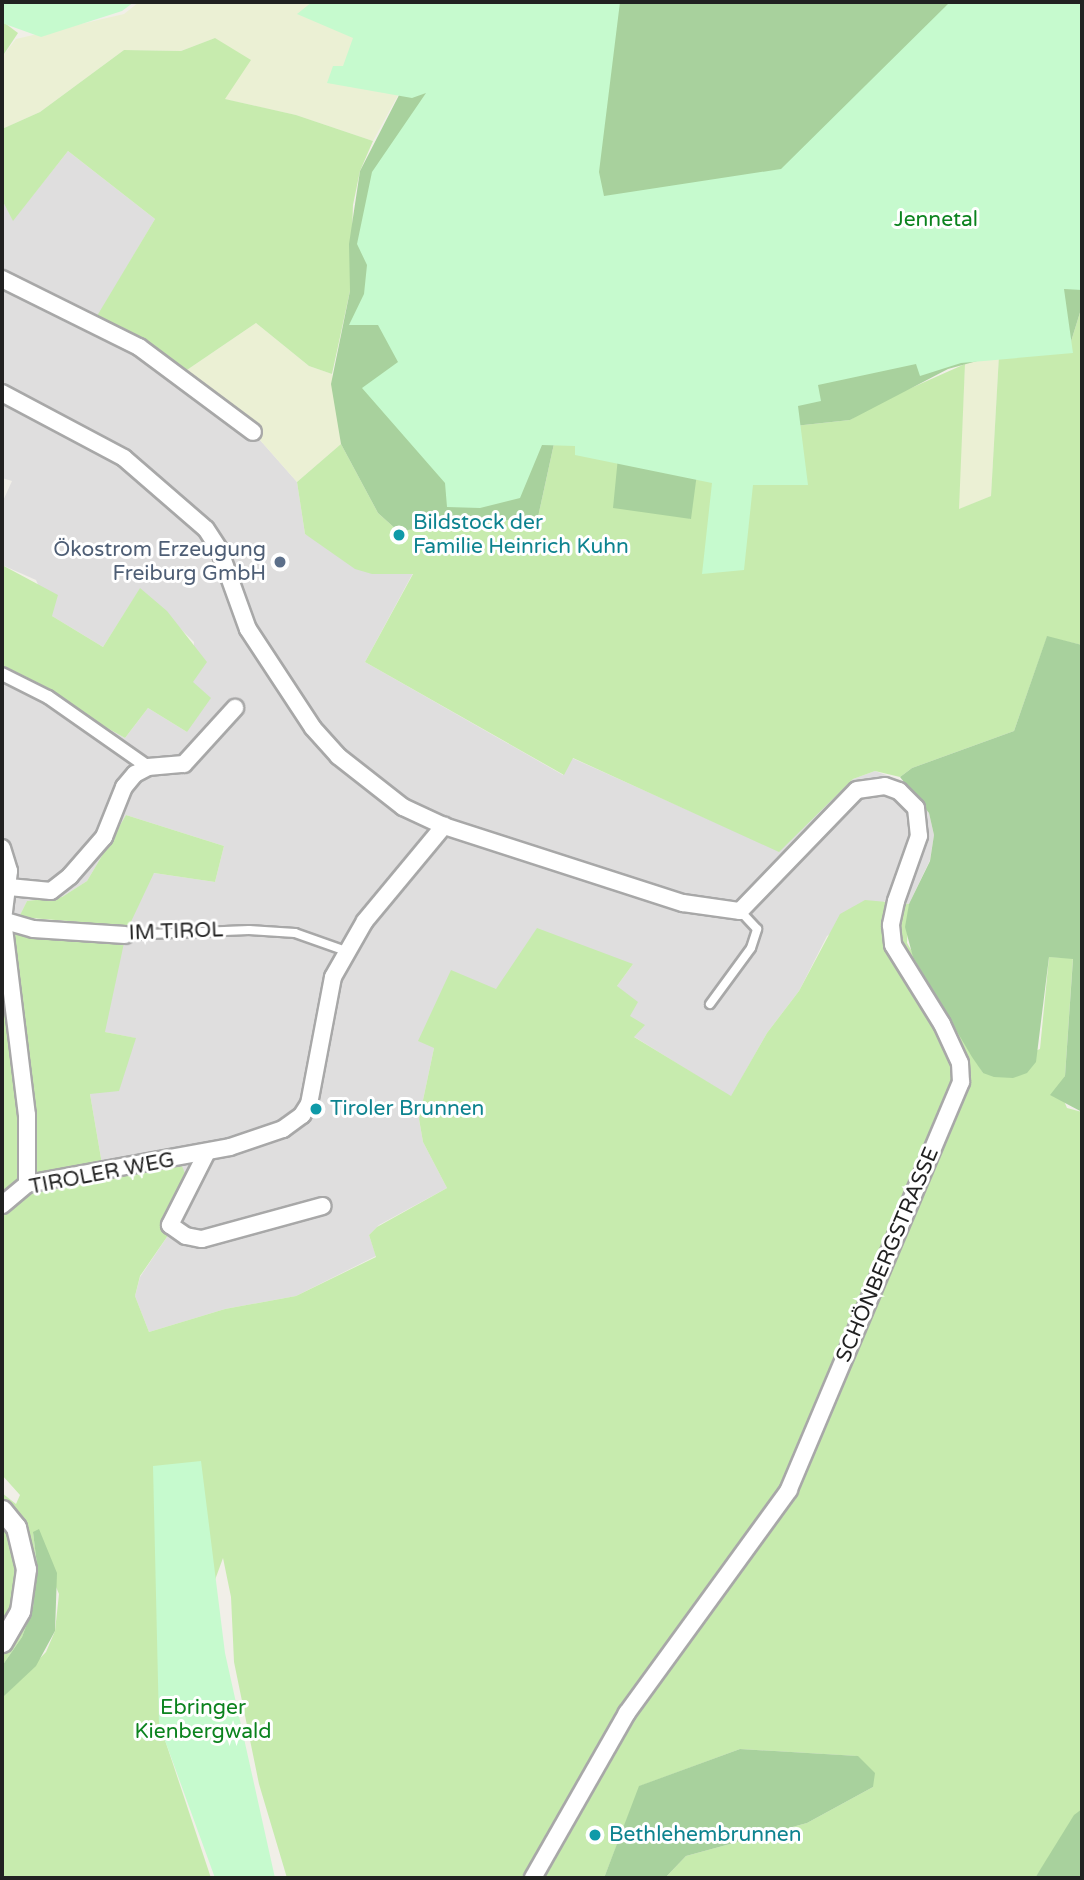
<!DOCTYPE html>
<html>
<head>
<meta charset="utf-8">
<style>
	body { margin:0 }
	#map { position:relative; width:1084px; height:1880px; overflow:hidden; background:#f1efe8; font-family:"Varela Round",sans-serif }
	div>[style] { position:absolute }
	.residential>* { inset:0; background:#dfdede }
	.farmland>* { inset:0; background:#ebf0d4 }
	.grass>* { inset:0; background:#c7ebae }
	.forest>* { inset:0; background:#a8d19d }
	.park>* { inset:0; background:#c6face }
	.roads { filter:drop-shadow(2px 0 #a8a8a8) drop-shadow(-2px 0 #a8a8a8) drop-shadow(0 2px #a8a8a8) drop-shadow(0 -2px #a8a8a8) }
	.service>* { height:8px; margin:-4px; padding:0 4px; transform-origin:4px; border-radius:4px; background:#fff }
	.pedestrian>* { height:12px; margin:-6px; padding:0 6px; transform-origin:6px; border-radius:6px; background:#fff }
	.minor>* { height:16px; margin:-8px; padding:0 8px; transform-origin:8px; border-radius:8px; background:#fff }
	.tertiary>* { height:19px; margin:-9.5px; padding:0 9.5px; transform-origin:9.5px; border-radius:9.5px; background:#fff }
	.dots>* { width:19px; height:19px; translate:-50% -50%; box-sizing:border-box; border:4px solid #fff; border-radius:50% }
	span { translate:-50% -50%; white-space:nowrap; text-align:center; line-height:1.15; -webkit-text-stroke:6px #fff; paint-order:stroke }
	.park-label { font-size:21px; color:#0b831e }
	.culture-label { font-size:21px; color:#0d838f }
	.left { translate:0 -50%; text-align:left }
	.service-label { font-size:21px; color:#4e5e75 }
	.right { translate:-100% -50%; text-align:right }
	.street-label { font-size:21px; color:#212121 }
	.frame { position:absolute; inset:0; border:4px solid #212121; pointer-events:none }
</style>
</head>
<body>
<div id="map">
	<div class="residential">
		<i style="clip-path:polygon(evenodd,68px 151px,155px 219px,95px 321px,253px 432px,297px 482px,305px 534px,385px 574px,413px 573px,365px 662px,563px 775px,572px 758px,779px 851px,837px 792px,853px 779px,875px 771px,906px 782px,929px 813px,934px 835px,930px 860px,909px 904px,885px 901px,827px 936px,799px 991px,767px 1033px,731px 1097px,633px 1036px,617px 986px,633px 964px,496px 989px,434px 1048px,419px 1119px,423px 1142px,447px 1188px,379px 1225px,369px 1235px,376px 1256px,296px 1296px,225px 1309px,149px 1332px,135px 1296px,140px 1277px,171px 1231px,163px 1216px,185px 1180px,103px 1170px,90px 1094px,135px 1038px,105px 1032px,59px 941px,2px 931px,2px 669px,125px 738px,148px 708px,187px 732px,193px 682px,194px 642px,140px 589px,103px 647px,52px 616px,36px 580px,2px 565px,2px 503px,12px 481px,2px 478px,2px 200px,13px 220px,68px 151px,126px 815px,224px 846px,215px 882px,154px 873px,83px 925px,19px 917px,27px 901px,62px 897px,87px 881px,126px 815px)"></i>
	</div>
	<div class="farmland">
		<i style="clip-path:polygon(139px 2px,430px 2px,414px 66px,373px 141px,296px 115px,224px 99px,215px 38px,181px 51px,124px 50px,40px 112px,2px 129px,2px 57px,16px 39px,124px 14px)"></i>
		<i style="clip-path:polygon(256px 323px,309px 366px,332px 374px,341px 444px,297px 482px,253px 432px,181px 374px)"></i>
		<i style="clip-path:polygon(999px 355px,991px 496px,958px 510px,965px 364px)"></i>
	</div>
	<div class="grass">
		<i style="clip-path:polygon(2px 21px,18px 33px,2px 57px)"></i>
		<i style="clip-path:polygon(215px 38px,251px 60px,225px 99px,296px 115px,373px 141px,360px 171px,353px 205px,350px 291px,332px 374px,309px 366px,256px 323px,181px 374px,94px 321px,155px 219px,68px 151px,13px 221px,2px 200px,2px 129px,40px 112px,124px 50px,181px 51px)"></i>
		<i style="clip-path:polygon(1082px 306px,1082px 645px,1047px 637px,1014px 731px,912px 768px,900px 777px,875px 771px,853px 779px,779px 852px,573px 758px,564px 775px,365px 662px,413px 574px,372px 574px,355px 569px,305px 534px,297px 482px,341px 444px,378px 513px,398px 531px,538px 517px,555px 439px,619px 447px,690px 519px,702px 436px,850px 420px,875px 404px,965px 364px,959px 509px,991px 496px,999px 355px,1069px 348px)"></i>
		<i style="clip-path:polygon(2px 565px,58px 595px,52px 616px,103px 647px,140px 588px,167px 611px,207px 662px,193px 682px,211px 698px,187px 732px,148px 708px,125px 738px,2px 669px)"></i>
		<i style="clip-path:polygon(126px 815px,224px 846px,215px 882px,154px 873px,129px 926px,19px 917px,27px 901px,62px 897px,87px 881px)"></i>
		<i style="clip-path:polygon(865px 900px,909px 904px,907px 943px,983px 1073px,1040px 1049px,1049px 957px,1073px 958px,1065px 1076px,1059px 1089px,1067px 1108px,1082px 1112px,1082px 1809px,1035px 1878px,665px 1878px,686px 1856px,807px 1823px,873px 1787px,857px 1756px,740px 1749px,640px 1786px,604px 1878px,287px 1878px,259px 1784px,234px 1662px,231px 1597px,223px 1558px,161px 1728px,211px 1878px,2px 1878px,2px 1698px,46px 1652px,55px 1631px,59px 1594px,33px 1532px,37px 1565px,33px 1607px,22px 1637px,2px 1666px,2px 1493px,16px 1504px,20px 1495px,2px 1475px,2px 931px,36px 939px,124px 943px,105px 1032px,136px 1038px,119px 1091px,90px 1094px,103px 1170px,181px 1164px,185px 1173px,163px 1216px,171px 1231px,140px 1276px,135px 1296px,149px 1332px,225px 1309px,296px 1296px,376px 1257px,369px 1235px,377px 1227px,447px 1188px,423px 1142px,419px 1119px,434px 1048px,418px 1041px,451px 970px,496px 989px,537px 928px,633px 964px,617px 986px,638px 1002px,630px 1016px,645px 1025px,634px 1037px,731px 1096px,767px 1033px,799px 991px,840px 914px)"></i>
	</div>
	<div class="forest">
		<i style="clip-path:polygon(430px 2px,1082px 2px,1082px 306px,1069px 348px,999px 355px,948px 369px,850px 420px,702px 436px,691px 519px,613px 508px,619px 447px,555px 439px,538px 517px,398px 531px,378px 513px,341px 444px,331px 384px,350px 291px,349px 244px,360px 171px,414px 66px)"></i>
		<i style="clip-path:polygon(1047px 636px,1082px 645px,1082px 1112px,1050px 1095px,1065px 1076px,1073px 959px,1049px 957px,1036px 1062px,1027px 1073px,1013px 1078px,994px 1077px,983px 1073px,972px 1057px,913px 957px,905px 927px,909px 904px,930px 861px,934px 835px,929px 813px,900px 777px,912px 768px,1014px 731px)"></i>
		<i style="clip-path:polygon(39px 1529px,57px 1573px,55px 1631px,36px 1666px,2px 1698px,2px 1666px,22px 1637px,33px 1607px,37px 1565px,33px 1532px)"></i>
		<i style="clip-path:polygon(740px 1749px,858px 1756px,875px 1773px,873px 1787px,807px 1823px,686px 1856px,665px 1878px,604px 1878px,639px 1786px)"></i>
		<i style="clip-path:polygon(1082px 1809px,1082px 1878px,1035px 1878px,1074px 1815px)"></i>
	</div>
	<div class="park">
		<i style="clip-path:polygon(2px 2px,134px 2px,122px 11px,41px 37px,2px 23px)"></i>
		<i style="clip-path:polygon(312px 2px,620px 2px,599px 172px,604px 196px,781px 169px,950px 2px,1082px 2px,1082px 290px,1064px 289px,1073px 353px,961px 363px,920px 376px,916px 364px,818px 385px,821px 401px,798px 406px,808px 485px,753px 485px,744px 570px,702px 574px,712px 483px,575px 455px,575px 446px,542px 445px,520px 498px,480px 508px,447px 507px,445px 483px,362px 388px,398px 362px,378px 325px,349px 325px,364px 294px,367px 265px,357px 244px,372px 172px,426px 93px,412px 98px,327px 83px,333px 66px,343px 66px,353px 38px,297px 14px)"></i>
		<i style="clip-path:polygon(201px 1461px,225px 1653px,275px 1878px,215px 1878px,159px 1724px,153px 1466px)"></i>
	</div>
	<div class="roads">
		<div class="service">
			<i style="left:125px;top:935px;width:124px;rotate:-2.3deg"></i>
			<i style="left:249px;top:930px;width:46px;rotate:3.7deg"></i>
			<i style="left:295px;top:933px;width:54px;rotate:19.4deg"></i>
			<i style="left:710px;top:1004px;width:69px;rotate:-53.8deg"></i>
			<i style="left:751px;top:948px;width:20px;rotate:-72deg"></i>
			<i style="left:757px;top:929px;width:25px;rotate:-133deg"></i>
		</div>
		<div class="pedestrian">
			<i style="left:2px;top:674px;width:51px;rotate:26.6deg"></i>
			<i style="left:48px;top:697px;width:122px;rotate:35deg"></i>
		</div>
		<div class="minor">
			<i style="left:2px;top:279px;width:153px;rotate:26.4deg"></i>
			<i style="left:139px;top:347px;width:142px;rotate:36.7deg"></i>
			<i style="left:2px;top:393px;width:138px;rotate:28deg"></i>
			<i style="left:124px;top:458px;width:108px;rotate:40.9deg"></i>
			<i style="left:206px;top:529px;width:24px;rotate:57deg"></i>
			<i style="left:219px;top:549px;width:85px;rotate:70.1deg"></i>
			<i style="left:248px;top:629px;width:118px;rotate:56.7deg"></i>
			<i style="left:313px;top:728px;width:38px;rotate:48deg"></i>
			<i style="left:338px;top:756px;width:83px;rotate:38.1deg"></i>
			<i style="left:403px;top:807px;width:45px;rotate:24.9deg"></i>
			<i style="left:444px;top:826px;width:251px;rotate:17.9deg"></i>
			<i style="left:683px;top:903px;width:58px;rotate:8deg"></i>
			<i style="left:740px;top:911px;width:168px;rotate:-46deg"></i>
			<i style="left:857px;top:790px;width:28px;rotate:-8deg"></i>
			<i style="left:885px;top:786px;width:15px;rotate:20deg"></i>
			<i style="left:899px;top:791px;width:24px;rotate:45deg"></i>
			<i style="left:916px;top:808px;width:28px;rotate:84deg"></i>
			<i style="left:919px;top:836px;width:69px;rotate:109.5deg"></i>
			<i style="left:896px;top:901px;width:25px;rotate:102deg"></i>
			<i style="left:891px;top:925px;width:20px;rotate:84deg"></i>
			<i style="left:893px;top:945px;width:93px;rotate:58.2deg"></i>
			<i style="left:942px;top:1024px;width:43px;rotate:65.2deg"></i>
			<i style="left:960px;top:1063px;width:19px;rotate:87deg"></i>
			<i style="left:961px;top:1082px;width:443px;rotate:112.9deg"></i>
			<i style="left:789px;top:1490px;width:276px;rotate:126deg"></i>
			<i style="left:627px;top:1713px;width:190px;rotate:119.7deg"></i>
			<i style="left:2px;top:848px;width:24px;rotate:73deg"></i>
			<i style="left:9px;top:871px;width:49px;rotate:97deg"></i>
			<i style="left:3px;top:920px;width:196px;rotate:83deg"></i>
			<i style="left:27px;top:1115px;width:69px;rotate:90deg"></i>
			<i style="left:9px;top:887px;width:42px;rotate:5.4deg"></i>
			<i style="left:51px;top:891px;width:24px;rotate:-38deg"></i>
			<i style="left:70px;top:876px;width:52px;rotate:-48.9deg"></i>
			<i style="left:104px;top:837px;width:54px;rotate:-68.2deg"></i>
			<i style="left:124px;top:787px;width:17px;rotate:-50deg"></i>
			<i style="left:135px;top:774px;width:15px;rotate:-28deg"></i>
			<i style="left:148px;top:767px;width:36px;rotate:-5deg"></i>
			<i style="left:184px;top:764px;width:76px;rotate:-47.7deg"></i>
			<i style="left:2px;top:920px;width:33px;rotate:16deg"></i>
			<i style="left:34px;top:929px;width:91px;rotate:3.8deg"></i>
			<i style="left:207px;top:1152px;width:82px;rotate:116.9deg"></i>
			<i style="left:170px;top:1225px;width:19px;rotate:35deg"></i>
			<i style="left:186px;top:1236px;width:16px;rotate:11deg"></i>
			<i style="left:202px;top:1239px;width:125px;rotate:-15.3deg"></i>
			<i style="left:2px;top:1205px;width:33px;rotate:-40deg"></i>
			<i style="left:27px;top:1184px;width:206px;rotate:-10.3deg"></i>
			<i style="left:230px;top:1147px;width:56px;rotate:-18.8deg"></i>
			<i style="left:283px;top:1129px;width:24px;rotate:-36deg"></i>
			<i style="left:302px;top:1115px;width:13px;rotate:-58deg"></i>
			<i style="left:309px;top:1104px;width:129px;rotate:-79.3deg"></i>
			<i style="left:333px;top:977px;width:64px;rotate:-60.3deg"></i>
			<i style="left:365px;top:921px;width:124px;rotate:-50.3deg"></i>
		</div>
		<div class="tertiary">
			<i style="left:2px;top:1510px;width:22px;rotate:51deg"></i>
			<i style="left:16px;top:1527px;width:43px;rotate:76.6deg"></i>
			<i style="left:26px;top:1569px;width:42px;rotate:98.1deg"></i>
			<i style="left:20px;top:1611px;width:36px;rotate:120deg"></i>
		</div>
	</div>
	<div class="dots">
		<i style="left:399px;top:535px;background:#0f9aa8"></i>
		<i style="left:280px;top:562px;background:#5c6f8a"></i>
		<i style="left:316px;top:1109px;background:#0f9aa8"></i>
		<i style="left:595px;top:1835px;background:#0f9aa8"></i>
	</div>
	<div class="park-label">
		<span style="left:936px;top:220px">Jennetal</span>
		<span style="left:203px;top:1720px">Ebringer<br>Kienbergwald</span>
	</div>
	<div class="culture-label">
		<span class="left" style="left:413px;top:535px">Bildstock der<br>Familie Heinrich Kuhn</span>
		<span class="left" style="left:330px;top:1109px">Tiroler Brunnen</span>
		<span class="left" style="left:609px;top:1835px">Bethlehembrunnen</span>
	</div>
	<div class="service-label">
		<span class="right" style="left:266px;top:562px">Ökostrom Erzeugung<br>Freiburg GmbH</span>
	</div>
	<div class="street-label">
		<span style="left:176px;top:932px;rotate:-2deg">IM TIROL</span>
		<span style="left:102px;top:1174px;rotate:-11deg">TIROLER WEG</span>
		<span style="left:888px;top:1255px;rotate:-67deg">SCHÖNBERGSTRASSE</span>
	</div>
	<div class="frame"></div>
</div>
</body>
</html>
